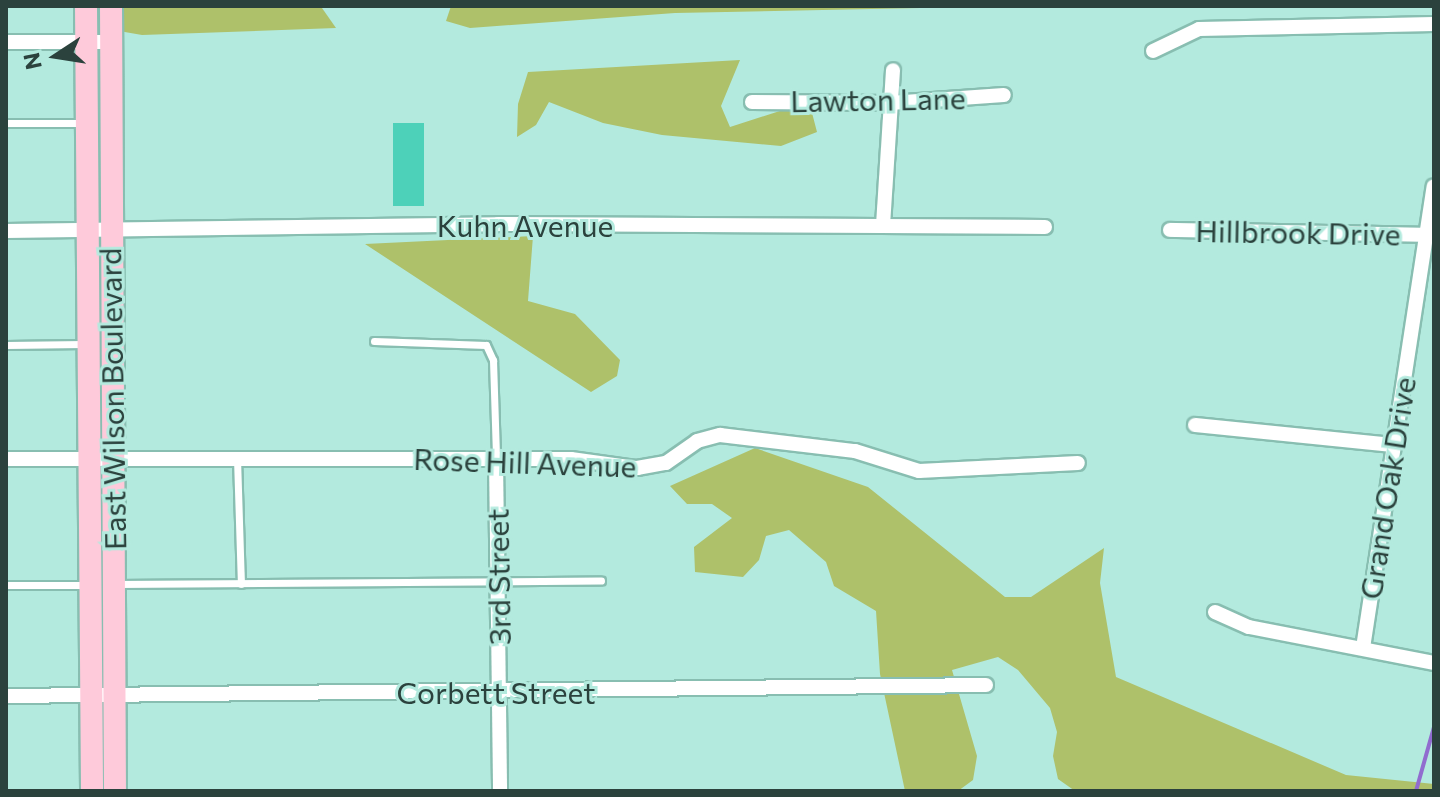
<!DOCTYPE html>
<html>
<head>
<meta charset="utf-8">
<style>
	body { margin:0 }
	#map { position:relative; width:1440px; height:797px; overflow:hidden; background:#b3eade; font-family:Commissioner,sans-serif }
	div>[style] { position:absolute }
	.green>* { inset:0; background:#aec16a }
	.stream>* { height:4px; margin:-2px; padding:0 2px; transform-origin:2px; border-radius:2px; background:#916ccf }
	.building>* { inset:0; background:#4dd1b9; transform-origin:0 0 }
	.roads { filter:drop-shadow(2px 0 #88beb1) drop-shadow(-2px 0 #88beb1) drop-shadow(0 2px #88beb1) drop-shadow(0 -2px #88beb1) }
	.lane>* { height:7px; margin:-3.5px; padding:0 3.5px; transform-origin:3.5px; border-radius:3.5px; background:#fff }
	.street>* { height:14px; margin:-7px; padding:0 7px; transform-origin:7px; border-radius:7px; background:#fff }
	.primary>* { height:22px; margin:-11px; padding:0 11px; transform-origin:11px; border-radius:11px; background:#fecada }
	span { translate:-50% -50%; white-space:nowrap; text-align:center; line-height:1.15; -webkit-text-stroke:6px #b3eade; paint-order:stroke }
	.street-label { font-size:30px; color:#2b423d }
	.frame { position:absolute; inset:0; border:8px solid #2b423d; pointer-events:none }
	.north { position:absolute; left:16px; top:16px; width:80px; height:80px; -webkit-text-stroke:6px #b3eade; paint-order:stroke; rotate:258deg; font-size:22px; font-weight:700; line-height:32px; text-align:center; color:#2b423d }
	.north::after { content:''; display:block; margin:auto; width:28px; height:36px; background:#2b423d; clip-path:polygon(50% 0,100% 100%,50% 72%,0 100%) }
</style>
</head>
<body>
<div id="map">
	<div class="green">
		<i style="clip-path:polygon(122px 6px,322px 8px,336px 28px,142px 35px,119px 31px)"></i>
		<i style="clip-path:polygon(451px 6px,1019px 6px,675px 13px,470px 28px,446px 21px)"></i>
		<i style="clip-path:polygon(740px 60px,721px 106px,730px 127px,786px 109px,811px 109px,817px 132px,781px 146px,662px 135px,603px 123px,549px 102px,536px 125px,517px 137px,518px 104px,528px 72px)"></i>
		<i style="clip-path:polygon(533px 236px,528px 301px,575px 314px,620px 360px,617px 376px,591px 392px,365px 244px)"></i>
		<i style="clip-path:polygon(755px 448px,868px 487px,1005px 597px,1031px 597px,1104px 548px,1100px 583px,1116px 677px,1346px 775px,1434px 784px,1434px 791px,1075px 791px,1058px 779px,1053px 756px,1057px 732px,1050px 708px,1018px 670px,998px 657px,952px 670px,977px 756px,973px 780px,958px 791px,905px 791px,880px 674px,876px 611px,834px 586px,826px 562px,789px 530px,766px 536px,759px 560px,743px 577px,695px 572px,694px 547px,732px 518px,712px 504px,687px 504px,670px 486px)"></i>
	</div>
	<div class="stream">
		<i style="left:1416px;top:791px;width:66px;rotate:-74.3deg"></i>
	</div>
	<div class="building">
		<i style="left:393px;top:123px;width:31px;height:83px"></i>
	</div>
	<div class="roads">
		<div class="lane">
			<i style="left:6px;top:123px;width:78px"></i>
			<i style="left:374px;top:341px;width:112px;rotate:2deg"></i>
			<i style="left:486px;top:345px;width:17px;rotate:65deg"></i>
			<i style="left:493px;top:360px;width:98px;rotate:88.2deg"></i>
			<i style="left:6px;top:345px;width:78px;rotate:-0.7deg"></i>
			<i style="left:237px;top:458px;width:126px;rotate:88.2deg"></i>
			<i style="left:116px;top:584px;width:485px;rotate:-0.4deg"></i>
			<i style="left:6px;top:585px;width:82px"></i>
		</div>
		<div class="street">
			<i style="left:6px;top:42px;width:106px"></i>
			<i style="left:1153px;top:51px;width:51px;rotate:-25.6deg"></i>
			<i style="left:1199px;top:29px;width:235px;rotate:-1.2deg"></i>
			<i style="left:752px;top:102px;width:138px;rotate:0.4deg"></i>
			<i style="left:890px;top:103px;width:114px;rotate:-4deg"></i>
			<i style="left:883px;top:225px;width:155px;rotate:-86.3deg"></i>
			<i style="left:1170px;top:230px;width:257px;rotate:1.1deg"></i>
			<i style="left:6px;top:231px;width:492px;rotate:-0.8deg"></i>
			<i style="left:498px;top:224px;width:547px;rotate:0.31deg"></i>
			<i style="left:1195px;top:425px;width:199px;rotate:5.8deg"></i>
			<i style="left:496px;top:458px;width:333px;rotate:89.3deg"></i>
			<i style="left:6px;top:459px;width:565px"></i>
			<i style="left:571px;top:459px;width:67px;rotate:7.8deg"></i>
			<i style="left:637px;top:468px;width:29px;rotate:-10deg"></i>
			<i style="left:666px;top:463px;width:38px;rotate:-35deg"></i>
			<i style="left:697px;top:441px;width:24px;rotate:-15deg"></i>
			<i style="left:720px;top:435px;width:136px;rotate:6.8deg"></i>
			<i style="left:855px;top:451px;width:67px;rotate:17.4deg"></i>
			<i style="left:919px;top:471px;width:159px;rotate:-2.9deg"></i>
			<i style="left:1215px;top:612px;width:37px;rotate:24deg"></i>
			<i style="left:1249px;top:627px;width:188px;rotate:11deg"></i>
			<i style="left:1363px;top:648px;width:467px;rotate:-81.3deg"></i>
			<i style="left:6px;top:696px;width:980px;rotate:-0.64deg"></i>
		</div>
		<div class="primary">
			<i style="left:86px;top:6px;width:785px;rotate:89.56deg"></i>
			<i style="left:111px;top:6px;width:785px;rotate:89.71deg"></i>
		</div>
	</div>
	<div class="street-label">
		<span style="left:878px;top:99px;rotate:-1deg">Lawton Lane</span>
		<span style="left:525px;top:225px">Kuhn Avenue</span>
		<span style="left:1298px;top:232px;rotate:1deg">Hillbrook Drive</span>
		<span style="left:112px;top:399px;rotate:-91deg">East Wilson Boulevard</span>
		<span style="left:525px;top:462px;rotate:2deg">Rose Hill Avenue</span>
		<span style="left:1387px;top:488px;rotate:-81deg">Grand Oak Drive</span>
		<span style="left:498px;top:577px;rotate:-91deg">3rd Street</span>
		<span style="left:496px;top:692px">Corbett Street</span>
	</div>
	<div class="frame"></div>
	<div class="north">N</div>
</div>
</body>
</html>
